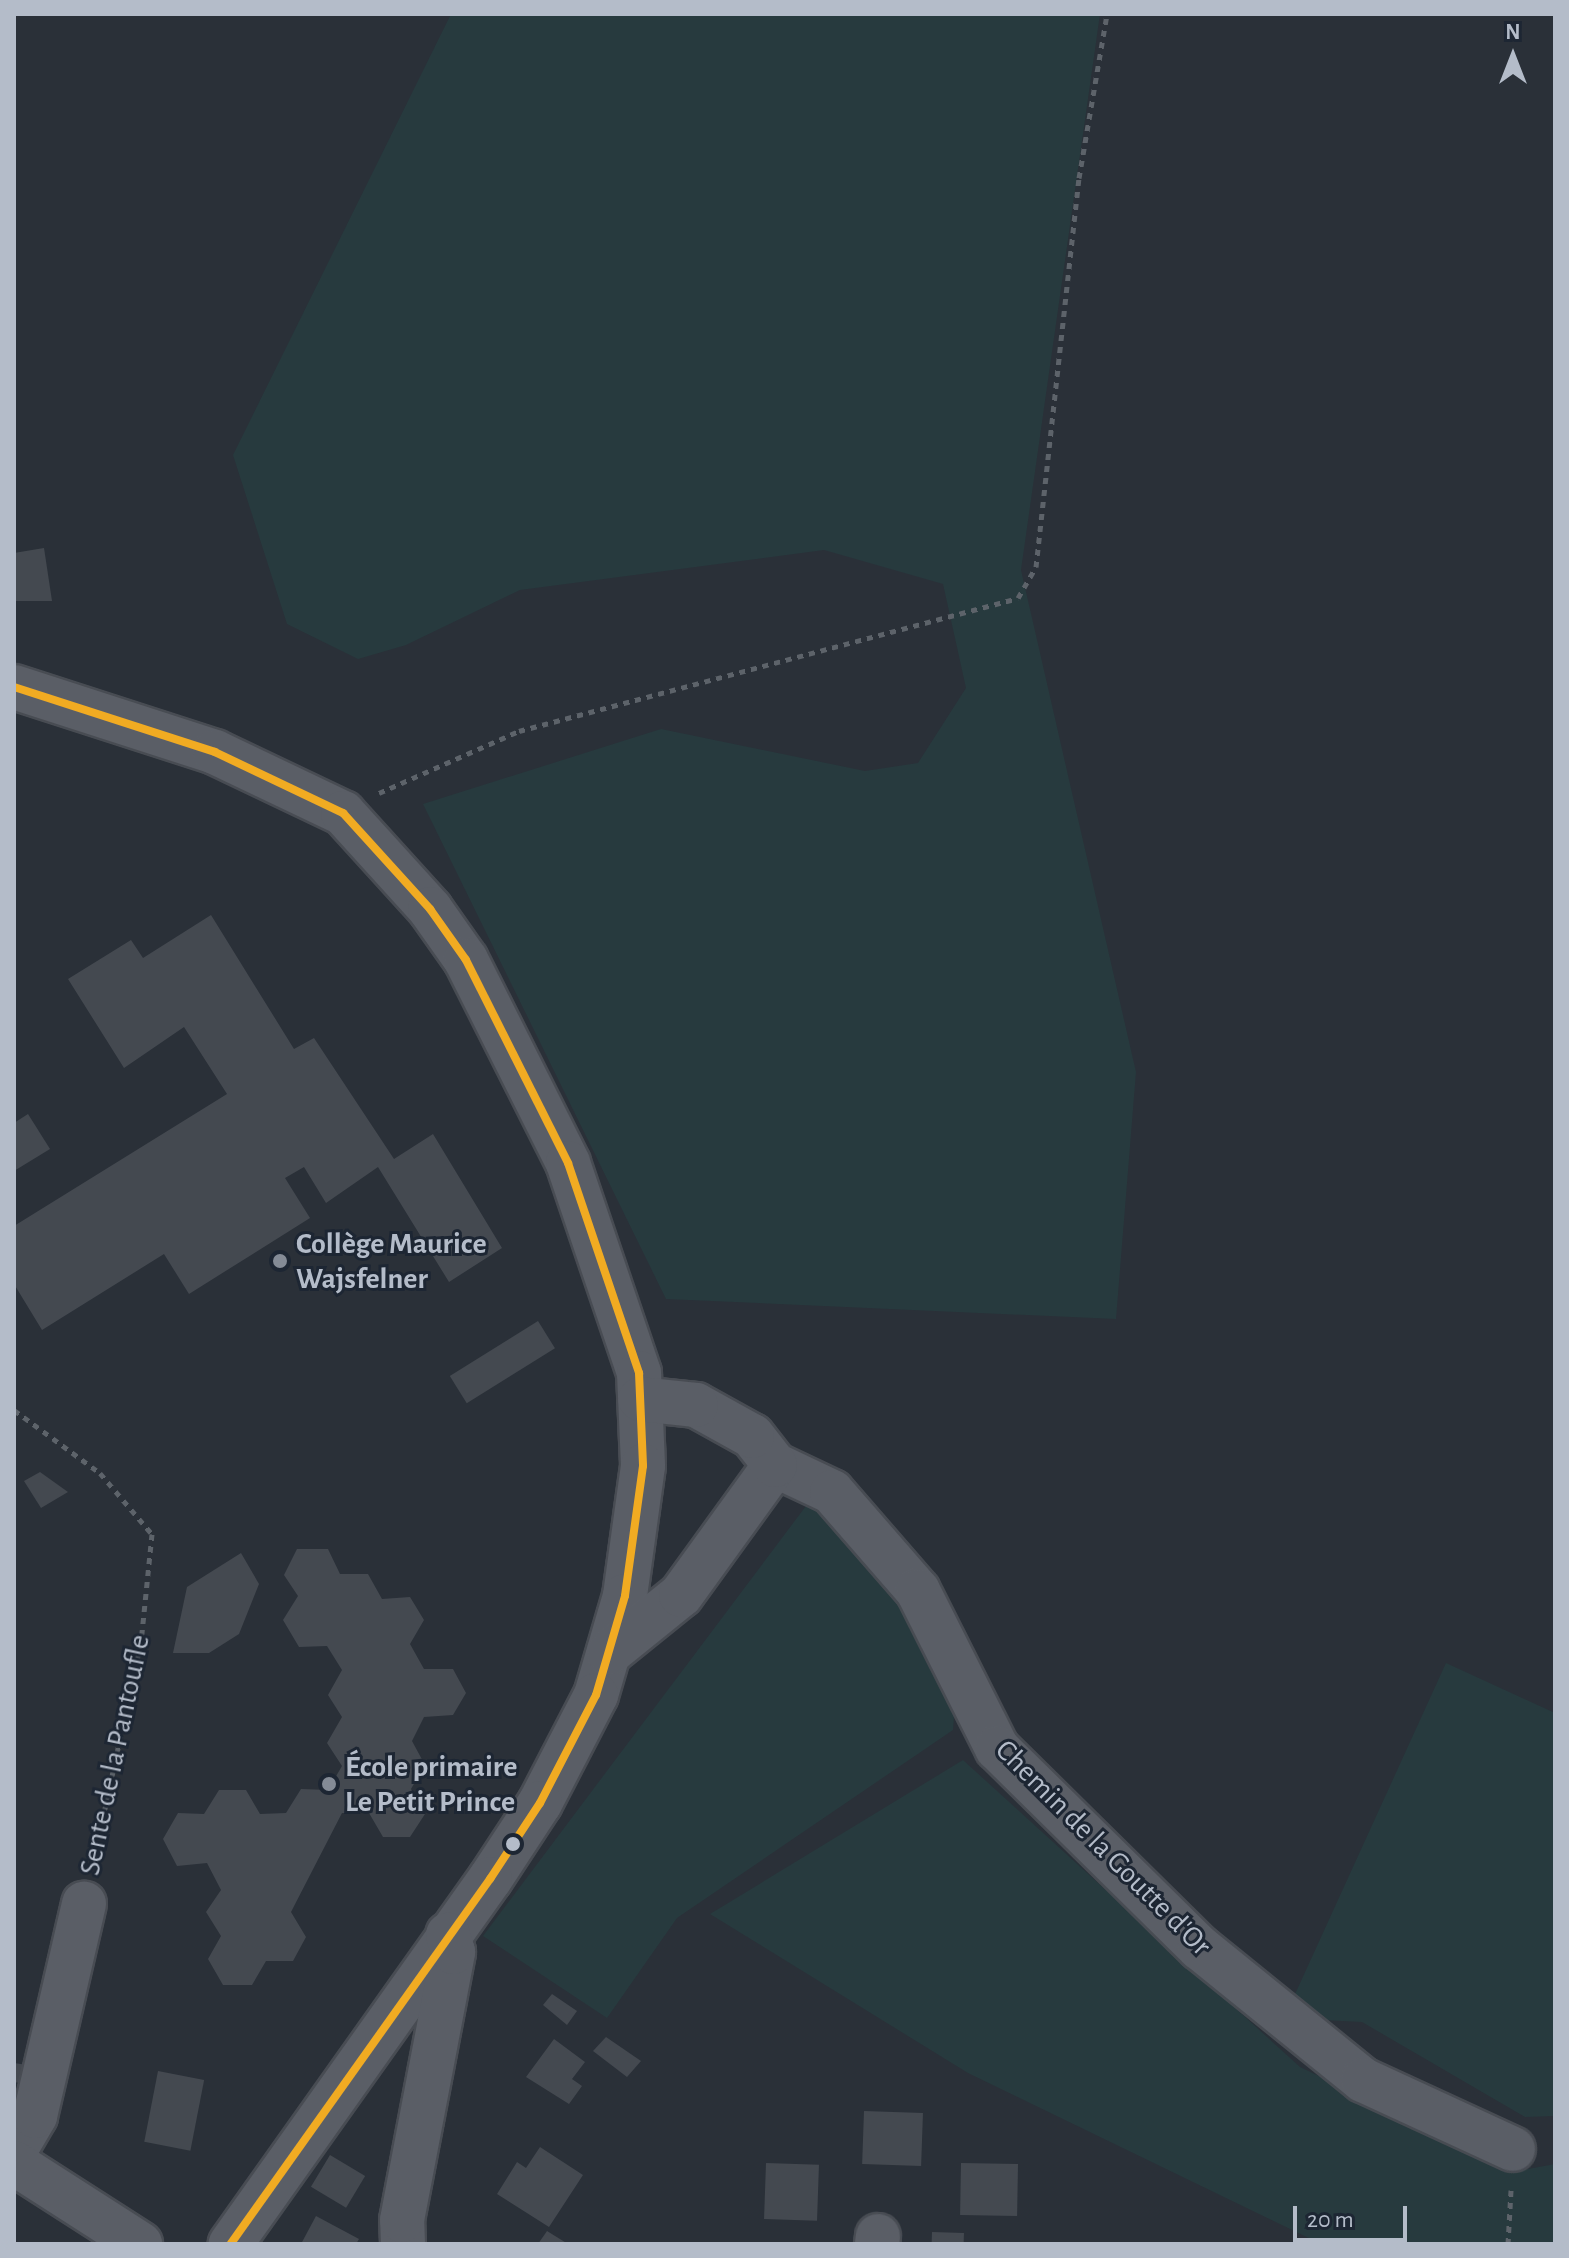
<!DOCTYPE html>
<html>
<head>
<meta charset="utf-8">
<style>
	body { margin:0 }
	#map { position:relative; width:1569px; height:2258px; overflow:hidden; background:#2a3038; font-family:"Alegreya Sans",sans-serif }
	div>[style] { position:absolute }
	.green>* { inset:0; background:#273a3e }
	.building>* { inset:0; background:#444950; transform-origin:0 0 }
	.path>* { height:5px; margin-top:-2.5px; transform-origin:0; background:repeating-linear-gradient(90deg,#5d636a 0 6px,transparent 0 12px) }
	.roads { filter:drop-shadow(2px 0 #484c53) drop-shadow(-2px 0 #484c53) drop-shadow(0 2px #484c53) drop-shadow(0 -2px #484c53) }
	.minor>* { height:44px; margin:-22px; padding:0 22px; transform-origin:22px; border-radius:22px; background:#5a5e66 }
	.bus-1>* { height:8px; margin:-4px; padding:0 4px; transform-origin:4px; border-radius:4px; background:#f1ab22 }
	.dots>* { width:22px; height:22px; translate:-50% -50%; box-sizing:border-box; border:4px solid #1d2633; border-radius:50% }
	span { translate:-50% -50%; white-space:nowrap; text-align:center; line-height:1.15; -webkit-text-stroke:6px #1d2633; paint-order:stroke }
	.poi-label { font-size:30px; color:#b4bcc9; font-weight:700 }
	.left { translate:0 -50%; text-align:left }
	.street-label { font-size:30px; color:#b4bcc9 }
	.frame { position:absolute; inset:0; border:16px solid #b4bcc9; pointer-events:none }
	.north { position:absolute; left:1473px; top:16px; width:80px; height:80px; -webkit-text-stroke:6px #1d2633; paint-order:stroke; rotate:0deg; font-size:22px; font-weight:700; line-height:32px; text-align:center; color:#b4bcc9 }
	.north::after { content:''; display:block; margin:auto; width:28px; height:36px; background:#b4bcc9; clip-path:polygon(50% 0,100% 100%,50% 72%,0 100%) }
	.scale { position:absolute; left:1293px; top:2206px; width:114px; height:36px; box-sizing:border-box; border:4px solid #b4bcc9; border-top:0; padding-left:10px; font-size:24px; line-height:28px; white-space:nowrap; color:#b4bcc9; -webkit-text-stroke:6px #1d2633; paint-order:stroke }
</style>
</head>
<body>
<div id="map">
	<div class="green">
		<i style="clip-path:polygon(451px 14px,1100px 14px,1021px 570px,1136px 1072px,1116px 1319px,666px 1299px,423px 804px,661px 729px,865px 771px,918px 763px,966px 688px,943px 584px,824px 550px,520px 590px,406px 645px,358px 659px,287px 624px,233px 455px)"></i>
		<i style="clip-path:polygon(812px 1498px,894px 1589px,955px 1702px,953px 1730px,677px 1918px,607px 2018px,483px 1936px)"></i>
		<i style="clip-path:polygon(1446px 1663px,1555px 1713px,1555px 2116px,1525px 2117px,1362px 2022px,1322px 2020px,1291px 2003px)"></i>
		<i style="clip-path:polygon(963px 1760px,1300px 2067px,1517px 2171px,1555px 2164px,1555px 2244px,1321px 2244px,968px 2073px,710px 1914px)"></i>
	</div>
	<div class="building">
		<i style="clip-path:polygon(44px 548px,52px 601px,14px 601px,14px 553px)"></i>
		<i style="clip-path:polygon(211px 915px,294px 1049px,314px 1038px,394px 1159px,433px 1134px,502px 1248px,449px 1282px,378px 1167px,326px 1203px,304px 1167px,285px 1178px,310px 1218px,189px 1294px,164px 1254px,42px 1330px,14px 1284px,14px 1226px,227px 1094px,184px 1027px,124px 1068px,68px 979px,131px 940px,143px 958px)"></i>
		<i style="clip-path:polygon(28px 1114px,50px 1149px,14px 1171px,14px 1123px)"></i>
		<i style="left:538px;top:1321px;width:32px;height:104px;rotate:58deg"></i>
		<i style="clip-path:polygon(40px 1472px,68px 1492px,41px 1508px,24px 1481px)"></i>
		<i style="clip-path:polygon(297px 1549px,328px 1549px,340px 1574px,368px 1574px,382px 1599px,410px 1597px,424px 1620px,410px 1644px,424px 1669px,453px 1669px,466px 1693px,453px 1715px,424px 1717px,412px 1741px,425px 1765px,411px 1789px,425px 1814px,410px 1837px,383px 1837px,369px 1813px,342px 1813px,291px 1912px,306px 1937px,293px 1961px,266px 1961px,252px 1985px,223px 1985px,208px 1959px,221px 1936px,206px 1912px,221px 1890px,207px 1863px,177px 1866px,163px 1839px,178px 1813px,204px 1814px,219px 1790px,246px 1790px,260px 1814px,286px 1813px,301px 1789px,328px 1790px,342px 1766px,327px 1743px,342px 1717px,328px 1695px,342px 1670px,327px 1646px,299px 1647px,283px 1620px,298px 1596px,284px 1575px)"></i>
		<i style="clip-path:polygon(241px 1553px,259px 1584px,239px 1634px,209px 1653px,173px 1653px,187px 1587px)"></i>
		<i style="clip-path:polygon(552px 1994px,577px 2011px,567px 2025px,543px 2005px)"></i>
		<i style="clip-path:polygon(606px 2037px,641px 2061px,627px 2077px,593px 2051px)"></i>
		<i style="clip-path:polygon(554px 2039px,585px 2062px,572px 2079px,582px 2086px,569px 2104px,526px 2077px)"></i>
		<i style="clip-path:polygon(14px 2063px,34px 2066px,31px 2085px,14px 2082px)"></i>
		<i style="left:158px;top:2071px;width:47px;height:72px;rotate:11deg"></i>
		<i style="left:864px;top:2111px;width:59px;height:53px;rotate:2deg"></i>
		<i style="clip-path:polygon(540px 2147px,583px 2175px,549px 2227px,497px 2194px,517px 2162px,526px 2168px)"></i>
		<i style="left:330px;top:2155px;width:41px;height:37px;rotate:31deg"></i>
		<i style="left:766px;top:2163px;width:53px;height:56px;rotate:2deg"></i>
		<i style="left:961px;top:2163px;width:57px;height:52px;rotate:1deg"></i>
		<i style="clip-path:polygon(316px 2216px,359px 2239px,356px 2244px,301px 2244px)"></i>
		<i style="clip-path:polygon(547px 2231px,568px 2244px,538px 2244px)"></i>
		<i style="left:932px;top:2232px;width:32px;height:12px;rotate:2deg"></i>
	</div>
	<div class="path">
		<i style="left:379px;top:793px;width:153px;rotate:-23.9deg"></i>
		<i style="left:519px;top:731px;width:516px;rotate:-14.92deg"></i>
		<i style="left:1018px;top:598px;width:36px;rotate:-60deg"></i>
		<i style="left:1036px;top:567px;width:391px;rotate:-83.7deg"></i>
		<i style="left:1079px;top:178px;width:166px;rotate:-80.3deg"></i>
		<i style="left:14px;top:1410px;width:107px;rotate:36.2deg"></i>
		<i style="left:100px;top:1473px;width:80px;rotate:49.6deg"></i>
		<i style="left:152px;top:1534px;width:109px;rotate:95.8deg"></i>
		<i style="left:141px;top:1642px;width:227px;rotate:102.2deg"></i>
		<i style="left:1508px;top:2244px;width:54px;rotate:-86.8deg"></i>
	</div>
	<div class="roads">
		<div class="minor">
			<i style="left:14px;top:687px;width:211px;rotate:17.9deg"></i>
			<i style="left:215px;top:752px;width:142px;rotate:25.5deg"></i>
			<i style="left:343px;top:813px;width:130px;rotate:47.8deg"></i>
			<i style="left:430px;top:909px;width:62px;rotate:54.8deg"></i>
			<i style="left:466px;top:960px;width:227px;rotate:63.3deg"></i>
			<i style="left:568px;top:1163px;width:222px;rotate:71.3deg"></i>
			<i style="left:639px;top:1373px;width:93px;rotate:87.5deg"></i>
			<i style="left:643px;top:1466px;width:131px;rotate:97.9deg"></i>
			<i style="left:625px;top:1596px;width:103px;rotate:106.3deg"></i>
			<i style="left:596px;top:1695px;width:122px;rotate:117.4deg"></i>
			<i style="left:540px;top:1803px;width:91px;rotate:123.3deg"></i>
			<i style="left:490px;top:1879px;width:448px;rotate:125.4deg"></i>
			<i style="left:775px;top:1465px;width:63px;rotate:25.3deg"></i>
			<i style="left:832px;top:1492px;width:131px;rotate:49deg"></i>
			<i style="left:918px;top:1591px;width:176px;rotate:63.3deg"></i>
			<i style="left:997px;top:1748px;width:285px;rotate:44.6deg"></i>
			<i style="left:1200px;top:1948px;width:210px;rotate:39deg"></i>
			<i style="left:1363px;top:2080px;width:165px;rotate:24.7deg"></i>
			<i style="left:609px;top:1653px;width:92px;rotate:-38.9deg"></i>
			<i style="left:681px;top:1595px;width:160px;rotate:-54.1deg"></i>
			<i style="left:775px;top:1465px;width:37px;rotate:-128deg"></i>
			<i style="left:752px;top:1436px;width:64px;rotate:-151deg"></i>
			<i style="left:696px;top:1405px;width:56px;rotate:-173.9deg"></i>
			<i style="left:14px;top:2152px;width:42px;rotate:-59.7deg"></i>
			<i style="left:35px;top:2116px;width:218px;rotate:-77deg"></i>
			<i style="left:14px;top:2163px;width:150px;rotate:32.7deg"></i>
			<i style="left:403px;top:2244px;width:24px;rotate:-92deg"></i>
			<i style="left:402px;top:2220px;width:273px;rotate:-79.2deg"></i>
			<i style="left:453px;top:1952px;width:18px;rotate:-106deg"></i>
			<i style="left:877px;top:2244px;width:8px;rotate:-83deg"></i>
		</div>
	</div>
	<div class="bus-1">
		<i style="left:14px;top:687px;width:211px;rotate:17.9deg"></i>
		<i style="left:215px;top:752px;width:142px;rotate:25.5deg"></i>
		<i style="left:343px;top:813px;width:130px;rotate:47.8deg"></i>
		<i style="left:430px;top:909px;width:62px;rotate:54.8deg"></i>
		<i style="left:466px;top:960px;width:227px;rotate:63.3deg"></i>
		<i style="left:568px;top:1163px;width:222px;rotate:71.3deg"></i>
		<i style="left:639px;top:1373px;width:93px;rotate:87.5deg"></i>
		<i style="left:643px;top:1466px;width:131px;rotate:97.9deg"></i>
		<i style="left:625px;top:1596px;width:103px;rotate:106.3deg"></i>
		<i style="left:596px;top:1695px;width:122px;rotate:117.4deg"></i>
		<i style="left:540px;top:1803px;width:91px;rotate:123.3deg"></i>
		<i style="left:490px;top:1879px;width:448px;rotate:125.4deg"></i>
	</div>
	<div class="dots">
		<i style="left:280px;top:1261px;background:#848b96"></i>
		<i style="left:329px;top:1784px;background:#848b96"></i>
		<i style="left:513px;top:1844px;background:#b4bcc9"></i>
	</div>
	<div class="poi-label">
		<span class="left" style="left:296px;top:1261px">Collège Maurice<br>Wajsfelner</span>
		<span class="left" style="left:345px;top:1784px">École primaire<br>Le Petit Prince</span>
	</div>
	<div class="street-label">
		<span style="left:115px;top:1755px;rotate:-78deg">Sente de la Pantoufle</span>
		<span style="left:1103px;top:1848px;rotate:45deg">Chemin de la Goutte d'Or</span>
	</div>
	<div class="frame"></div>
	<div class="north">N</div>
	<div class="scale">20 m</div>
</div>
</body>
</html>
